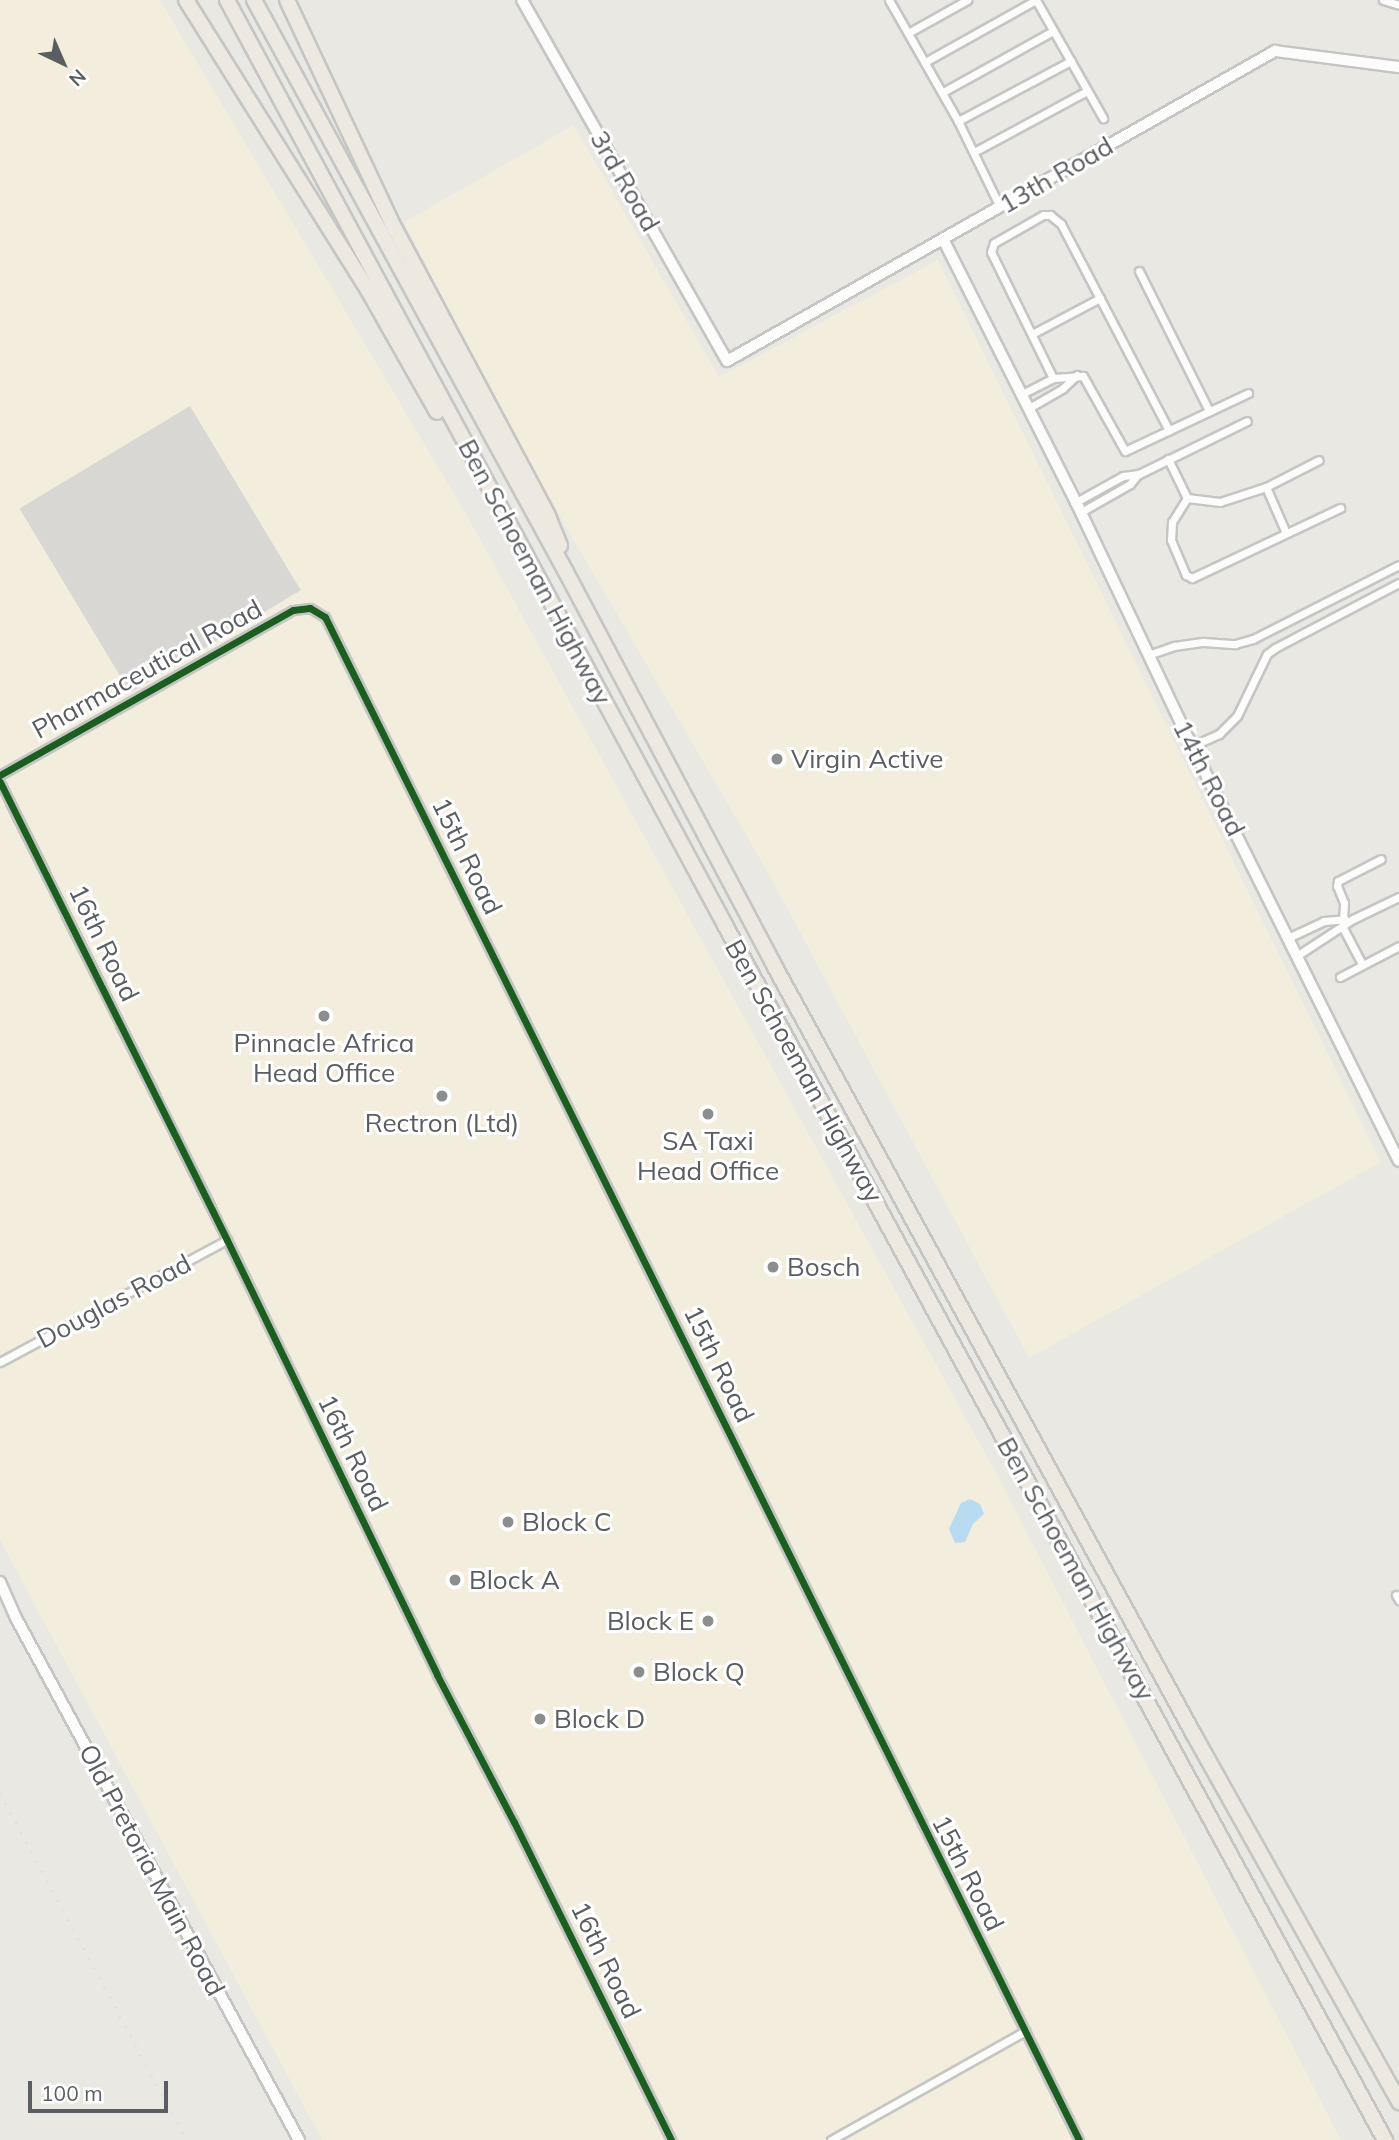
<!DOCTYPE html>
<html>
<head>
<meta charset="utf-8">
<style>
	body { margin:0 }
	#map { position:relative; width:1399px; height:2140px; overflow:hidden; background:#e9e8e3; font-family:Mulish,sans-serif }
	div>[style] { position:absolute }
	.commercial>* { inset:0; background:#f2eddc }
	.industrial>* { inset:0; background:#d9d7d3; transform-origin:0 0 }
	.water>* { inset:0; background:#b9dbf2 }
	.roads { filter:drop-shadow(2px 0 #c5c5c4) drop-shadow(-2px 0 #c5c5c4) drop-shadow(0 2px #c5c5c4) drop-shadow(0 -2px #c5c5c4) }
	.street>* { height:7px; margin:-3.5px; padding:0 3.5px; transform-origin:3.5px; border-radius:3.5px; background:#fcfcfb }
	.secondary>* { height:10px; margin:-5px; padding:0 5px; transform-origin:5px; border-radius:5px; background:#fcfcfb }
	.highway>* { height:14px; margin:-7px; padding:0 7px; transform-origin:7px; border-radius:7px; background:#ede9e0 }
	.rail>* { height:2.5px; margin-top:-1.25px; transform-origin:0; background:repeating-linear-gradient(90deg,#e0e1e0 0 2px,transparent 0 11px) }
	.cycleway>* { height:7px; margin:-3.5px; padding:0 3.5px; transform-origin:3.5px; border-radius:3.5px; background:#1b5e20 }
	.dots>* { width:19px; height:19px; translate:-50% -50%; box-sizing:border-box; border:4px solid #fff; border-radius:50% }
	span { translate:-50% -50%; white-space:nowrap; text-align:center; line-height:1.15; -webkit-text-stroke:6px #fff; paint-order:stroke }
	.street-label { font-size:26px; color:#5a5d61 }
	.poi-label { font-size:26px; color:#5a5d61 }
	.left { translate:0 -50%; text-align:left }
	.right { translate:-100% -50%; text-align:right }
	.north { position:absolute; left:28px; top:28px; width:70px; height:70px; -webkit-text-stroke:5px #fff; paint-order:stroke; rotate:136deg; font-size:19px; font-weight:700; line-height:28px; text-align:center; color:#5a5d61 }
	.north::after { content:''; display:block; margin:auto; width:24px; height:32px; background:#5a5d61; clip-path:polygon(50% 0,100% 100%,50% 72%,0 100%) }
	.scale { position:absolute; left:28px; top:2081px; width:140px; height:32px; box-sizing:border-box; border:4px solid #5a5d61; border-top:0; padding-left:9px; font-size:21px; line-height:24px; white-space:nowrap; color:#5a5d61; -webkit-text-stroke:5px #fff; paint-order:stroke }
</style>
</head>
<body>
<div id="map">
	<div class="commercial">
		<i style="clip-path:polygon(0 0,160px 0,465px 512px,995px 1471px,1341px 2140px,322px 2140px,0 1540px)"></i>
		<i style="clip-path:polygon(574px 125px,719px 377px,938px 260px,1381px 1162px,1029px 1358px,767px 871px,517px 443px,404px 222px)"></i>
	</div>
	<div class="industrial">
		<i style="left:190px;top:406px;width:215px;height:199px;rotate:59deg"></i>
	</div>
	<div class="water">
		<i style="clip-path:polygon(970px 1499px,980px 1504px,984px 1514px,973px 1524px,965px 1542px,955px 1543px,949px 1529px,961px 1503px)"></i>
	</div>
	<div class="roads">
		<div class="street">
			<i style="left:889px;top:0;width:139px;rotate:60.3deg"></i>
			<i style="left:958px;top:121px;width:96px;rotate:64deg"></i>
			<i style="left:1036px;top:0;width:136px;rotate:60.4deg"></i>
			<i style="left:1383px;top:0;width:17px;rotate:17deg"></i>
			<i style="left:908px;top:33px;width:68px;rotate:-29.2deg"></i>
			<i style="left:925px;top:62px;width:127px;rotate:-29.2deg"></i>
			<i style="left:943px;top:92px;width:126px;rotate:-29deg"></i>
			<i style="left:958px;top:121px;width:128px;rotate:-28deg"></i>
			<i style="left:974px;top:152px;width:128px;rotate:-28.4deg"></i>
			<i style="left:1139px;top:271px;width:157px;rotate:63.4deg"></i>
			<i style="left:1032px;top:334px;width:77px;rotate:-27.9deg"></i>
			<i style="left:1053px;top:378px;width:140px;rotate:-116.2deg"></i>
			<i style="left:991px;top:252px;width:9px;rotate:-72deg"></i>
			<i style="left:994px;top:243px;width:56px;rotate:-29.7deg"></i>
			<i style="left:1043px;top:215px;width:7px"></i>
			<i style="left:1050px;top:215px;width:14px;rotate:39deg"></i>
			<i style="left:1061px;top:224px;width:233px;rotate:62.4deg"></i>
			<i style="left:1022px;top:394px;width:35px;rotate:-27deg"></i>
			<i style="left:1053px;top:378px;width:30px;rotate:-4deg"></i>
			<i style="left:1083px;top:376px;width:86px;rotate:60.8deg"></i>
			<i style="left:1125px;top:451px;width:136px;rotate:-25.2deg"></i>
			<i style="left:1029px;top:408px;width:39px;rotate:-30deg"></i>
			<i style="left:1063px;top:388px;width:19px;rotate:-43deg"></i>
			<i style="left:1168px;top:459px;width:43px;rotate:64deg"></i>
			<i style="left:1187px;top:498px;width:28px;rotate:122deg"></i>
			<i style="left:1172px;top:522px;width:18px;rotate:93deg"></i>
			<i style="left:1171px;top:540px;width:38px;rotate:67deg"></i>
			<i style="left:1186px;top:575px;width:7px;rotate:27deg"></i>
			<i style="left:1192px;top:578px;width:164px;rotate:-25.3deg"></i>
			<i style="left:1266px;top:487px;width:50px;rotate:66.5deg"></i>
			<i style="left:1187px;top:498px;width:33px;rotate:7deg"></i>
			<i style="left:1220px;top:502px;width:48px;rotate:-18.1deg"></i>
			<i style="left:1266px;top:487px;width:59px;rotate:-27deg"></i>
			<i style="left:1076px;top:502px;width:54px;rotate:-29deg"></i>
			<i style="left:1123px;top:476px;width:16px;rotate:-7deg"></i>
			<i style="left:1139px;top:474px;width:120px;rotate:-26.1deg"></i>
			<i style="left:1081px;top:512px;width:56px;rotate:-29.7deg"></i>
			<i style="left:1130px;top:484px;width:13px;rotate:-51deg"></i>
			<i style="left:1148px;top:655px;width:28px;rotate:-19deg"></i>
			<i style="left:1174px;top:646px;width:30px;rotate:-8deg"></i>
			<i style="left:1204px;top:642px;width:31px;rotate:4deg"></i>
			<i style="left:1235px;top:644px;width:19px;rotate:-16deg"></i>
			<i style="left:1253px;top:639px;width:164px;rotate:-26.9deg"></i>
			<i style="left:1192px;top:746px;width:30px;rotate:-24deg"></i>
			<i style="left:1219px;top:734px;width:25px;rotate:-45deg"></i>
			<i style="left:1237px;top:716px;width:69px;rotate:-64.2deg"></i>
			<i style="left:1267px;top:654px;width:10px;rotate:-37deg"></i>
			<i style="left:1275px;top:648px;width:140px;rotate:-27.7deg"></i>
			<i style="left:0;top:775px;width:336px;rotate:-29.4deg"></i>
			<i style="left:293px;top:610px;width:17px;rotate:-7deg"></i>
			<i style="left:310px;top:608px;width:17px;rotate:31deg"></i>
			<i style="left:325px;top:617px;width:1699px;rotate:63.66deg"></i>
			<i style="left:0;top:782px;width:511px;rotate:63.64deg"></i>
			<i style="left:227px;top:1240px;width:483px;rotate:64.2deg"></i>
			<i style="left:437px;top:1675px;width:166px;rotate:62.4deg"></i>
			<i style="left:514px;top:1822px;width:355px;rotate:63.7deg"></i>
			<i style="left:1343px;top:919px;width:16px;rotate:-86deg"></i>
			<i style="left:1344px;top:903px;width:18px;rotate:-112deg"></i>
			<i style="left:1337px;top:886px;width:5px;rotate:-79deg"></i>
			<i style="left:1338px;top:881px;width:48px;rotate:-27.1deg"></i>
			<i style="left:1342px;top:926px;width:43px;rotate:62.2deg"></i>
			<i style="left:1290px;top:937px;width:38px;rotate:-25deg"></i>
			<i style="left:1324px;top:921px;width:21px;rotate:-5deg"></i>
			<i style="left:1298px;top:955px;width:66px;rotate:-33.2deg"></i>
			<i style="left:1353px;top:919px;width:51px;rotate:-25.6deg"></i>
			<i style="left:1340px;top:977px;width:67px;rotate:-27.7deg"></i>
			<i style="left:0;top:1362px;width:258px;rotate:-28.3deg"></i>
			<i style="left:1396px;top:1595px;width:6px;rotate:59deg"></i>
			<i style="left:831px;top:2140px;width:223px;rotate:-29.3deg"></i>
		</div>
		<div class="secondary">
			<i style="left:522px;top:0;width:415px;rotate:60.4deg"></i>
			<i style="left:727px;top:361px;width:630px;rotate:-29.5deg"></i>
			<i style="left:1275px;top:51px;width:125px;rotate:7.4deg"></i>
			<i style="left:943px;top:239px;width:295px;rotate:63.2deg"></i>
			<i style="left:1076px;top:502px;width:255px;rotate:64.6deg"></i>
			<i style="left:1185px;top:732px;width:479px;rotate:63.5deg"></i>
			<i style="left:0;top:1582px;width:39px;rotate:66deg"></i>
			<i style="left:16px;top:1618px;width:594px;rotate:61.54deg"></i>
		</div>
		<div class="highway">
			<i style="left:186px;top:0;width:342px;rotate:57.9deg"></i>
			<i style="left:368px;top:290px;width:140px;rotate:60.5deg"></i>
			<i style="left:227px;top:0;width:1051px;rotate:61.7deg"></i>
			<i style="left:725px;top:925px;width:1383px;rotate:61.49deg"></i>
			<i style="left:254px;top:0;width:652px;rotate:61.39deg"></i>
			<i style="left:566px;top:572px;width:447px;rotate:62.1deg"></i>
			<i style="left:775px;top:967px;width:873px;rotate:61.38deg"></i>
			<i style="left:1193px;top:1733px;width:423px;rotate:60.8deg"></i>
			<i style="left:287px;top:0;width:253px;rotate:64.8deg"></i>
			<i style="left:395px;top:229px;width:325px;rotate:61.9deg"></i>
			<i style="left:548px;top:516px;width:32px;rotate:68deg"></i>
		</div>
	</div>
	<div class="rail">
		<i style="left:0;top:1793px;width:394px;rotate:61.7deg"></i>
	</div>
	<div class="cycleway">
		<i style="left:0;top:775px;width:336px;rotate:-29.4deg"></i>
		<i style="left:293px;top:610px;width:17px;rotate:-7deg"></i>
		<i style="left:310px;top:608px;width:17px;rotate:31deg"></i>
		<i style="left:325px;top:617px;width:1699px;rotate:63.66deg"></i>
		<i style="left:0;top:782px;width:511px;rotate:63.64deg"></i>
		<i style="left:227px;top:1240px;width:483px;rotate:64.2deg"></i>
		<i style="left:437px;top:1675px;width:166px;rotate:62.4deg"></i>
		<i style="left:514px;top:1822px;width:355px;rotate:63.7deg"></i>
	</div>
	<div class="dots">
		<i style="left:777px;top:759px;background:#8c8e8e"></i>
		<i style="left:324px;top:1016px;background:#8c8e8e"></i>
		<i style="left:442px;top:1096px;background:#8c8e8e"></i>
		<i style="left:708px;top:1114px;background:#8c8e8e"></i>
		<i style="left:773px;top:1267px;background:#8c8e8e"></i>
		<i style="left:508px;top:1522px;background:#8c8e8e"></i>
		<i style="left:455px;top:1580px;background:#8c8e8e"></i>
		<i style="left:708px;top:1621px;background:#8c8e8e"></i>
		<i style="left:639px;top:1672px;background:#8c8e8e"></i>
		<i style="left:540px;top:1719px;background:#8c8e8e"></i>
	</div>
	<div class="street-label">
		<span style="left:1056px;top:175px;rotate:-30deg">13th Road</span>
		<span style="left:625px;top:181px;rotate:60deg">3rd Road</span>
		<span style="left:535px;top:572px;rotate:62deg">Ben Schoeman Highway</span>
		<span style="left:147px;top:669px;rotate:-29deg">Pharmaceutical Road</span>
		<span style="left:1209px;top:778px;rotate:63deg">14th Road</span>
		<span style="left:467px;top:856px;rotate:64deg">15th Road</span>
		<span style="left:104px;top:943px;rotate:64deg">16th Road</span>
		<span style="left:804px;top:1071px;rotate:61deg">Ben Schoeman Highway</span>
		<span style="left:114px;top:1301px;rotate:-28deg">Douglas Road</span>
		<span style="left:719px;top:1364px;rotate:64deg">15th Road</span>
		<span style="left:353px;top:1453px;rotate:64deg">16th Road</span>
		<span style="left:1076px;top:1569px;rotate:61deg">Ben Schoeman Highway</span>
		<span style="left:152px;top:1870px;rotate:62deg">Old Pretoria Main Road</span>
		<span style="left:968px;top:1873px;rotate:63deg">15th Road</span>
		<span style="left:606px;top:1960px;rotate:64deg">16th Road</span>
	</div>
	<div class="poi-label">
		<span class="left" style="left:791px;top:759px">Virgin Active</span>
		<span style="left:324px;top:1058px">Pinnacle Africa<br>Head Office</span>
		<span style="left:442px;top:1123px">Rectron (Ltd)</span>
		<span style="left:708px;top:1156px">SA Taxi<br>Head Office</span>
		<span class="left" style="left:787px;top:1267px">Bosch</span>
		<span class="left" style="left:522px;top:1522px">Block C</span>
		<span class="left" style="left:469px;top:1580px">Block A</span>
		<span class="right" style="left:694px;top:1621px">Block E</span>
		<span class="left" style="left:653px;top:1672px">Block Q</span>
		<span class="left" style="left:554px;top:1719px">Block D</span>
	</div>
	<div class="north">N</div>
	<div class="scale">100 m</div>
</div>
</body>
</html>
